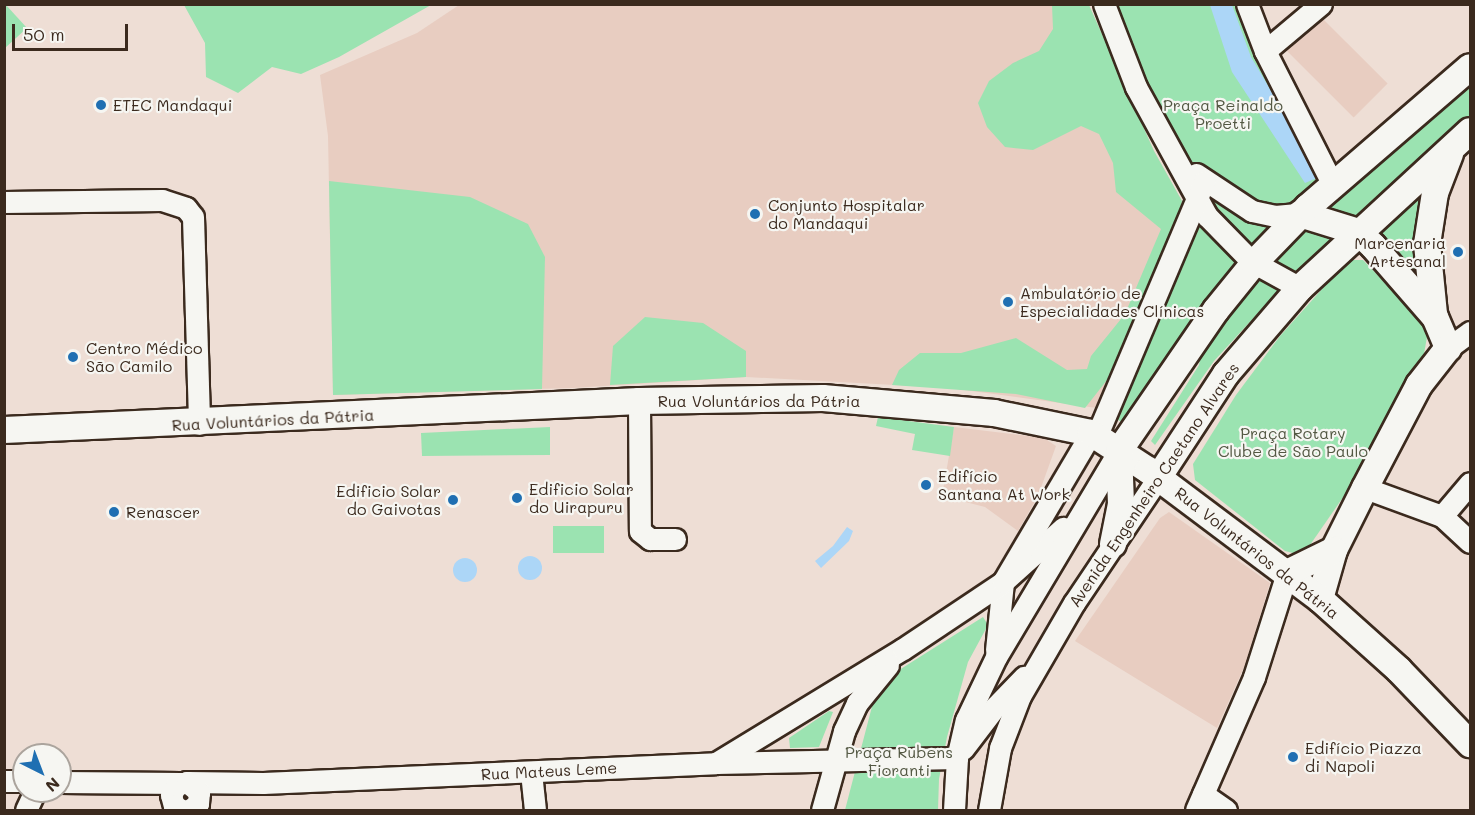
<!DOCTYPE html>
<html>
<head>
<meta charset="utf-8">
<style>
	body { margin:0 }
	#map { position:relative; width:1475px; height:815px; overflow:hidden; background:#eeded5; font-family:Mali,sans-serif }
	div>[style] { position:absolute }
	.built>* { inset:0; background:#e8cdc1; transform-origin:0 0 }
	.green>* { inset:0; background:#9be3b1; transform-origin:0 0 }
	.water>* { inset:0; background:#acd6f7 }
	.round { border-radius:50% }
	.roads { filter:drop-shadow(2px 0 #3b2a1e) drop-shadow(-2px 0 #3b2a1e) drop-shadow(0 2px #3b2a1e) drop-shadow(0 -2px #3b2a1e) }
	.minor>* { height:21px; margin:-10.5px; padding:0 10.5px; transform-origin:10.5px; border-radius:10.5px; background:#f6f6f2 }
	.major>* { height:26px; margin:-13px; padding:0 13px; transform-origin:13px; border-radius:13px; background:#f6f6f2 }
	.dots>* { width:16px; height:16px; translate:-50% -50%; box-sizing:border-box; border:3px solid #f6f6f2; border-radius:50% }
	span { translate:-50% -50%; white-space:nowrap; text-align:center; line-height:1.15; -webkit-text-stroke:4.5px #f6f6f2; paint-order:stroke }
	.poi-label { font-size:16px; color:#3b2a1e }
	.left { translate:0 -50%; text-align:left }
	.right { translate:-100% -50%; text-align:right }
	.park-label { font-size:16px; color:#535843 }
	.street-label { font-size:16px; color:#3b2a1e }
	.frame { position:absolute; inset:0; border:6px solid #3b2a1e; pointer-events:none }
	.north { position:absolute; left:12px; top:743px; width:60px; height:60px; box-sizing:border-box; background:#f6f6f2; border:2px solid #aba49d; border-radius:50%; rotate:138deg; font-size:16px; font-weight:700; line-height:24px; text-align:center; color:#3b2a1e }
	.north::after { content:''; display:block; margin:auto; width:21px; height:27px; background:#1f6fb2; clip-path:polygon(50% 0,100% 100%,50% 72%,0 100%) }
	.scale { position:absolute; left:12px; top:24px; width:116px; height:27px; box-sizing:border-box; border:3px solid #3b2a1e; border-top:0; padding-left:8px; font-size:18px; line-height:21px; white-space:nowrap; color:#3b2a1e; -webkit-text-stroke:4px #f6f6f2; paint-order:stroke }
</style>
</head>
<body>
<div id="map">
	<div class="built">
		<i style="clip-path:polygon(459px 5px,1089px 5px,1154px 151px,1182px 201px,1122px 361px,1097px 408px,949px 388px,746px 377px,572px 388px,333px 395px,328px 136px,320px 75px,417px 33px)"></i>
		<i style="left:1319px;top:15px;width:97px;height:48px;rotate:45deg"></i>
		<i style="clip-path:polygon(954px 427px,1044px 438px,1056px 446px,1038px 496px,1018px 531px,985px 507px,942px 496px)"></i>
		<i style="clip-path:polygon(1169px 512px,1270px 583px,1245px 665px,1217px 728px,1075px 641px,1160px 518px)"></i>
	</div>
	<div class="green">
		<i style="clip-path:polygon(6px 5px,27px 28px,5px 48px,4px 5px)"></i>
		<i style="clip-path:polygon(184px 5px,431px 5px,339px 57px,301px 74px,272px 67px,238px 93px,206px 77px,205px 43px)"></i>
		<i style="clip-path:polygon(1052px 5px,1089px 5px,1154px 151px,1182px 201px,1178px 227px,1122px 361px,1085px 408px,1016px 394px,892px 385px,899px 370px,920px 353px,961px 353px,1016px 338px,1067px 370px,1087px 369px,1091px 356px,1125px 314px,1161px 229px,1116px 192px,1113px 163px,1099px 134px,1081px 126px,1033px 150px,1005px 147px,987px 127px,978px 103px,989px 81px,1013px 63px,1039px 51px,1053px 29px)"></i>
		<i style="clip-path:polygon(1104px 5px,1246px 5px,1333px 185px,1130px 427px,1108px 414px,1196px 199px)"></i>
		<i style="clip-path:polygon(1470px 81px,1470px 118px,1302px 275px,1271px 259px,1339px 193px)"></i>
		<i style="clip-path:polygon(329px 181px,470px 197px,528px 224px,545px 257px,542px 389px,333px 395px)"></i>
		<i style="clip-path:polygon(1426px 183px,1423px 289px,1371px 236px)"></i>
		<i style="clip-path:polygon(1348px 260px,1363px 260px,1419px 318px,1427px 337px,1424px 354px,1355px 480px,1310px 545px,1297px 554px,1285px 551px,1195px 480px,1193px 464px,1236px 395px,1280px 336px)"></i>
		<i style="clip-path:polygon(1255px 275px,1280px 289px,1214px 361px,1155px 445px,1151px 441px,1199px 365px,1204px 336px)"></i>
		<i style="clip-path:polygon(645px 317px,703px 323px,746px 351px,746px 377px,610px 385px,613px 346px)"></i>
		<i style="clip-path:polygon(878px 417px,954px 427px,950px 456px,912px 450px,915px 434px,876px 426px)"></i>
		<i style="clip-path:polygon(550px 427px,550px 455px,422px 456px,421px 433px)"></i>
		<i style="left:553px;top:526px;width:51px;height:27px"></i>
		<i style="clip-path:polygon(983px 617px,988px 625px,968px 662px,947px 737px,939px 779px,938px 810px,845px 810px,875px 695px,896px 672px)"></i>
		<i style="clip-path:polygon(829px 711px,833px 712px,819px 747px,790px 748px,789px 738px)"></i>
	</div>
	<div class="water">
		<i style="clip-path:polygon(1210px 5px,1232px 5px,1251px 57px,1322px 176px,1305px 183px,1232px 72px)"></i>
		<i style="clip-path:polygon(847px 527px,853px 531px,849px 541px,821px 568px,815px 561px,833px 546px)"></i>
		<i class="round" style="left:518px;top:556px;width:24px;height:24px"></i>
		<i class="round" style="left:453px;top:558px;width:24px;height:24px"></i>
	</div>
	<div class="roads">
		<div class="minor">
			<i style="left:1104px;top:4px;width:89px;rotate:68.9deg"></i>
			<i style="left:1136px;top:87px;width:147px;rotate:61.2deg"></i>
			<i style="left:1207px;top:216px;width:63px;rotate:45.6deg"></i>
			<i style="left:1251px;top:261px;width:56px;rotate:28.9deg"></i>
			<i style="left:1247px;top:4px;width:50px;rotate:69deg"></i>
			<i style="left:1265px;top:51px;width:150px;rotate:63.1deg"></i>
			<i style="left:1265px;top:51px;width:73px;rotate:-40deg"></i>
			<i style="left:1196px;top:174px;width:67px;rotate:33.5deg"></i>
			<i style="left:1252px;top:211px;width:24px;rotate:12deg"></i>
			<i style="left:1275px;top:216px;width:25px;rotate:-5deg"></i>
			<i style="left:4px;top:202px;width:158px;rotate:-0.7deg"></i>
			<i style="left:162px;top:200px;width:25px;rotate:18deg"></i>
			<i style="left:186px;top:208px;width:11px;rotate:52deg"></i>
			<i style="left:193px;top:217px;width:207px;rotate:88.3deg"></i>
			<i style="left:1448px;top:348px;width:27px;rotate:-36deg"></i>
			<i style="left:639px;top:401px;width:130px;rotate:89.6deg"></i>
			<i style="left:640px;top:531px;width:13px;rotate:39deg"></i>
			<i style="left:650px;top:539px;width:25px"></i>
			<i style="left:1097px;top:435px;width:275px;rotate:-67.1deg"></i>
			<i style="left:1365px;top:488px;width:82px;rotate:20deg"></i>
			<i style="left:1442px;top:516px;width:38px;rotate:43deg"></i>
			<i style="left:1442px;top:516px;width:43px;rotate:-49.7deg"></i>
			<i style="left:996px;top:650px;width:68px;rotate:-84.1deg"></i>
			<i style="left:1003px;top:582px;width:81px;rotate:-42deg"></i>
			<i style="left:963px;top:749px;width:53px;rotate:-52.7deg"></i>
			<i style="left:995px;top:707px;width:42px;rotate:-46deg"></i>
			<i style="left:716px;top:763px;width:219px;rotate:-31.4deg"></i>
			<i style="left:903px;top:649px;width:120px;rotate:-33.8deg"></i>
			<i style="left:1003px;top:582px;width:173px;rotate:-59.4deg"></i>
			<i style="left:531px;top:772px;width:38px;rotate:84deg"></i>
			<i style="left:4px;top:781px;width:20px"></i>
			<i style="left:60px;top:782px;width:121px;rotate:0.5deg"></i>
			<i style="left:187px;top:782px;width:76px;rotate:0.8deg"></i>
			<i style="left:263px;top:783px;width:453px;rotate:-2.5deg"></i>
			<i style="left:716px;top:763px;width:241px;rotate:-1.2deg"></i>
			<i style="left:1203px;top:794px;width:28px;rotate:35deg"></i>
			<i style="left:26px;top:810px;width:21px;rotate:-65deg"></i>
			<i style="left:182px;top:810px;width:9px;rotate:-153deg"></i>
			<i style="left:174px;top:806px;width:11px;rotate:-105deg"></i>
			<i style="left:171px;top:795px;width:11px;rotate:-63deg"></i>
			<i style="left:176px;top:785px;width:11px;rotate:-15deg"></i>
			<i style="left:187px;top:782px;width:16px;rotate:40deg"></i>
			<i style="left:199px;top:792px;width:12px;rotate:95deg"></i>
			<i style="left:198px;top:804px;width:11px;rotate:146deg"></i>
			<i style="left:822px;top:810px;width:82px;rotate:-74.4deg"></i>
			<i style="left:844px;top:731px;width:31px;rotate:-65deg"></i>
			<i style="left:857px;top:703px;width:49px;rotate:-50.8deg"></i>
			<i style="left:954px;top:810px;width:52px;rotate:-86.7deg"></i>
			<i style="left:957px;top:758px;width:39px;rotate:-77deg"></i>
			<i style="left:966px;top:720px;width:70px;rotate:-64.5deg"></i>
			<i style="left:996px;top:657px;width:240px;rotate:-59.2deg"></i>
			<i style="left:989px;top:810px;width:63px;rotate:-79.9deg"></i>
			<i style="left:1000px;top:748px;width:56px;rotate:-69deg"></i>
			<i style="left:1020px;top:696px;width:108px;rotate:-59.9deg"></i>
			<i style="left:1074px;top:603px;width:151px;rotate:-56.1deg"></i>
			<i style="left:1196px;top:810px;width:145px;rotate:-66.4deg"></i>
			<i style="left:1254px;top:677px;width:109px;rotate:-72.4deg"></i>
		</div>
		<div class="major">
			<i style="left:1300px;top:214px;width:61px;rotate:17.2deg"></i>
			<i style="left:1358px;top:232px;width:21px;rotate:43deg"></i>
			<i style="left:1373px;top:246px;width:94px;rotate:48.9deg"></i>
			<i style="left:1435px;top:317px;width:34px;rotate:67deg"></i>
			<i style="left:1448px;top:348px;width:47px;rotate:128.1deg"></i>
			<i style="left:1419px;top:385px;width:116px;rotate:117.7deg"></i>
			<i style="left:1365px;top:488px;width:69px;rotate:116.6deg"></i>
			<i style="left:1334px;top:550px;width:51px;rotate:105.9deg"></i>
			<i style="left:1434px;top:314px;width:70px;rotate:-95.7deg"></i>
			<i style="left:1427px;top:244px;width:52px;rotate:-81.1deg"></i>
			<i style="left:1435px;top:193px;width:42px;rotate:-69deg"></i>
			<i style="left:4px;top:430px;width:636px;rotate:-2.61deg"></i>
			<i style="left:639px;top:401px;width:184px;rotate:-0.9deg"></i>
			<i style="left:823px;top:398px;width:172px;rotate:5deg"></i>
			<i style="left:994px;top:413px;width:99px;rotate:11.7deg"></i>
			<i style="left:1091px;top:433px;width:68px;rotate:33deg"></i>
			<i style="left:1148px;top:470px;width:215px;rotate:36.9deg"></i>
			<i style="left:1320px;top:599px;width:106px;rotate:41.9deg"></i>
			<i style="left:1399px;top:670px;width:103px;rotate:46.2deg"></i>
			<i style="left:1119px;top:451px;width:171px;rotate:-55.5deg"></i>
			<i style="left:1216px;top:310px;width:60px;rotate:-51deg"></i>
			<i style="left:1254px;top:263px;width:78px;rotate:-46deg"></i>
			<i style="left:1308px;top:207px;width:214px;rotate:-40.8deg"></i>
			<i style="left:1158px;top:478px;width:124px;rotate:-56.8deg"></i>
			<i style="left:1226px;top:374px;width:113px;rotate:-49.3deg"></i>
			<i style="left:1300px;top:288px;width:231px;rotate:-42.7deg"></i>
			<i style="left:1113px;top:544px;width:41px;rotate:-78.7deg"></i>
			<i style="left:1121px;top:504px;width:53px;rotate:-92.2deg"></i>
			<i style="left:1287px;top:573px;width:52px;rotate:-26.1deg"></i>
		</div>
	</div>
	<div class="dots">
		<i style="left:101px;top:105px;background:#1f6fb2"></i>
		<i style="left:755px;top:214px;background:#1f6fb2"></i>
		<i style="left:1458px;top:252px;background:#1f6fb2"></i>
		<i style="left:1008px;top:302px;background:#1f6fb2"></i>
		<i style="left:73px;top:357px;background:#1f6fb2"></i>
		<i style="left:926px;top:485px;background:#1f6fb2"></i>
		<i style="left:517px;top:498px;background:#1f6fb2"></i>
		<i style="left:453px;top:500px;background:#1f6fb2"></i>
		<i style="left:114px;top:512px;background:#1f6fb2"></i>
		<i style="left:1293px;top:757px;background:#1f6fb2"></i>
	</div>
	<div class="poi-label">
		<span class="left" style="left:113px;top:105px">ETEC Mandaqui</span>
		<span class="left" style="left:768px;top:214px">Conjunto Hospitalar<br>do Mandaqui</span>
		<span class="right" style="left:1446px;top:252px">Marcenaria<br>Artesanal</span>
		<span class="left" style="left:1020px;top:302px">Ambulatório de<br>Especialidades Clínicas</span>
		<span class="left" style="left:86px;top:357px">Centro Médico<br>São Camilo</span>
		<span class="left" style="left:938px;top:485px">Edifício<br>Santana At Work</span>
		<span class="left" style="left:529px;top:498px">Edificio Solar<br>do Uirapuru</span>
		<span class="right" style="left:441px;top:500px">Edificio Solar<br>do Gaivotas</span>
		<span class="left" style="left:126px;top:512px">Renascer</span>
		<span class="left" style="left:1305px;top:757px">Edifício Piazza<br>di Napoli</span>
	</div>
	<div class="park-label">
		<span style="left:1223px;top:114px">Praça Reinaldo<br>Proetti</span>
		<span style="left:1293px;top:442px">Praça Rotary<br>Clube de São Paulo</span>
		<span style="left:899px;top:761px">Praça Rubens<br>Fioranti</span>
	</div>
	<div class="street-label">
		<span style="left:759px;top:401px">Rua Voluntários da Pátria</span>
		<span style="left:273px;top:420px;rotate:-3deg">Rua Voluntários da Pátria</span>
		<span style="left:1154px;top:485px;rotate:-56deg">Avenida Engenheiro Caetano Alvares</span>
		<span style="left:1257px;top:553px;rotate:38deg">Rua Voluntários da Pátria</span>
		<span style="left:549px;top:771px;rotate:-3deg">Rua Mateus Leme</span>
	</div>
	<div class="frame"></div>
	<div class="north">N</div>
	<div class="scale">50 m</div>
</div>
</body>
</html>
